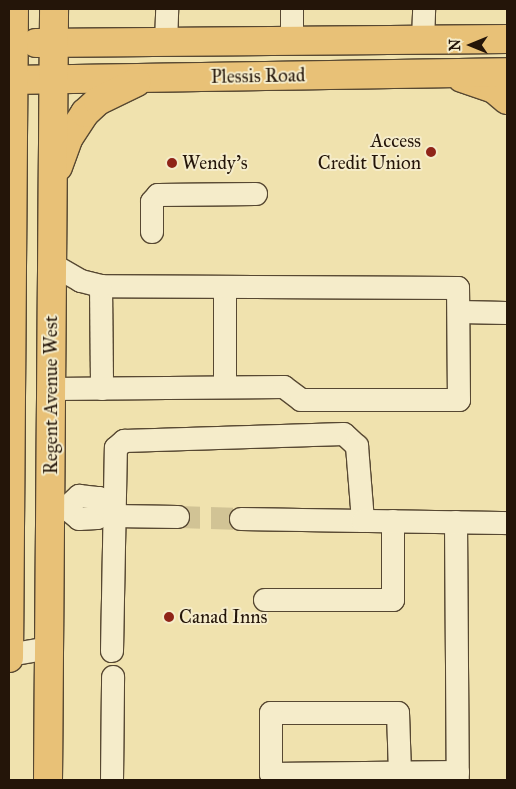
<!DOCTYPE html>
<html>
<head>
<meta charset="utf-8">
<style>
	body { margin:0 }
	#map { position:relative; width:516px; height:789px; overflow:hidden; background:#f0e2ae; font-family:"IM FELL Great Primer",serif }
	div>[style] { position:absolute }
	.minor-tunnel>* { height:22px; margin-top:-11px; transform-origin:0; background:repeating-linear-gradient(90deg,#d1c395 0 22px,transparent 0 33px) }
	.roads { filter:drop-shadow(1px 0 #574832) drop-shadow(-1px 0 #574832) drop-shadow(0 1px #574832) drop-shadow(0 -1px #574832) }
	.minor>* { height:22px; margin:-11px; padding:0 11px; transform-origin:11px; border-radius:11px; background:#f5ecca }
	.major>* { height:28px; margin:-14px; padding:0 14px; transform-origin:14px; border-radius:14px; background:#e8c177 }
	.dots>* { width:14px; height:14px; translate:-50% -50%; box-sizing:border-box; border:2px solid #f5ecca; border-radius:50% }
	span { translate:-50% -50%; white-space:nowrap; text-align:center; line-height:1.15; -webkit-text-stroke:4px #f5ecca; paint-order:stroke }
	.street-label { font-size:19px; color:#241509 }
	.poi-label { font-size:19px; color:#241509 }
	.right { translate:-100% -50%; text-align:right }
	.left { translate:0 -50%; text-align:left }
	.frame { position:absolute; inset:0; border:10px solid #241509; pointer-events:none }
	.north { position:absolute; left:446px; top:20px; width:50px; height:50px; -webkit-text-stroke:4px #f5ecca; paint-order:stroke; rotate:270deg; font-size:14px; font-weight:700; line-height:20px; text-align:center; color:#241509 }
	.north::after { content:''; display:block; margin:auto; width:18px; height:22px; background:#241509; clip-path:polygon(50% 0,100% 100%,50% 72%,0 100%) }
</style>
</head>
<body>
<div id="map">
	<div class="minor-tunnel">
		<i style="left:178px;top:517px;width:63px;rotate:1.8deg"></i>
	</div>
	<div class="roads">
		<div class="minor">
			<i style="left:292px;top:41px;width:32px;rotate:-90deg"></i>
			<i style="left:423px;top:42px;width:33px;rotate:-88deg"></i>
			<i style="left:166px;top:44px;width:35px;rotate:-88deg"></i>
			<i style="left:152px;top:232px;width:30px;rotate:-90deg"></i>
			<i style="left:152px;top:202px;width:9px;rotate:-49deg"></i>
			<i style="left:158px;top:195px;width:98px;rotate:-0.6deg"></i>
			<i style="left:101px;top:286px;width:103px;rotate:89.4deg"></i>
			<i style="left:225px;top:287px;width:100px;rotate:90deg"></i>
			<i style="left:459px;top:312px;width:48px;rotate:1.2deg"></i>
			<i style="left:51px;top:389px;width:233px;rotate:-0.5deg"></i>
			<i style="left:284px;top:387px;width:21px;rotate:37deg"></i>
			<i style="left:301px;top:400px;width:158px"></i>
			<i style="left:459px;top:400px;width:112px;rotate:-90.5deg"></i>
			<i style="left:458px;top:288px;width:357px;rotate:-179.7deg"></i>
			<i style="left:101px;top:286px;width:21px;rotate:-166deg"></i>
			<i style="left:81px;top:281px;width:34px;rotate:-150deg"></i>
			<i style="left:51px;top:508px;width:15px"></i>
			<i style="left:66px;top:508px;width:17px;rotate:40deg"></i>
			<i style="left:79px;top:519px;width:18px;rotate:-3deg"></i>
			<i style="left:97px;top:518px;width:14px;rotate:-56deg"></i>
			<i style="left:105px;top:506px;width:8px"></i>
			<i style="left:66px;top:508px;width:18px;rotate:-43deg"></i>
			<i style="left:79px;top:496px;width:20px;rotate:6deg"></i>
			<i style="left:99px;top:498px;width:10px;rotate:53deg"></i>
			<i style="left:113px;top:516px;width:65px;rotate:0.9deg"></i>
			<i style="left:241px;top:519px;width:122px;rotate:0.9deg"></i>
			<i style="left:456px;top:522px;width:258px;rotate:89.6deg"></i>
			<i style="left:265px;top:600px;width:128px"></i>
			<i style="left:393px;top:600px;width:79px;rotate:-90deg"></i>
			<i style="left:112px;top:651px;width:203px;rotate:-88.9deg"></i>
			<i style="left:116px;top:448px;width:11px;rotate:-41deg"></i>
			<i style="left:124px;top:441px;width:220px;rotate:-1.8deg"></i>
			<i style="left:344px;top:434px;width:18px;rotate:43deg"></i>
			<i style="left:357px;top:446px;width:75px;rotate:85.4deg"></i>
			<i style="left:363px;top:521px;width:144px;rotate:0.8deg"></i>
			<i style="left:9px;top:655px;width:41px;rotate:-9.9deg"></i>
			<i style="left:400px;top:773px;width:60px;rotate:-91.9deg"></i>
			<i style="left:398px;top:713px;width:127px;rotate:180deg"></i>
			<i style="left:271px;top:713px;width:61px;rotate:90deg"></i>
			<i style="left:271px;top:774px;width:187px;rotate:-0.6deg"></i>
			<i style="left:112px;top:780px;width:103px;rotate:-89.4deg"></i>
		</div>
		<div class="major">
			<i style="left:36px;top:43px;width:471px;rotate:-0.5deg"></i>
			<i style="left:462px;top:78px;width:34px;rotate:19deg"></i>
			<i style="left:494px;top:89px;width:17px;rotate:40deg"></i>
			<i style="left:9px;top:80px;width:498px;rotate:-0.9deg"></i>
			<i style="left:58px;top:167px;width:30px;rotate:-70deg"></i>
			<i style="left:68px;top:139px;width:31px;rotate:-57deg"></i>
			<i style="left:85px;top:113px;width:18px;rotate:-43deg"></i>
			<i style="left:98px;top:101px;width:43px;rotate:-26deg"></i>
			<i style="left:9px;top:658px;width:649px;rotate:-89.56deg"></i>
			<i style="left:48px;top:780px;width:771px;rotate:-89.55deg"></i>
		</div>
	</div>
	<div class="dots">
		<i style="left:431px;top:152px;background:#8f2418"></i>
		<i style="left:172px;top:163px;background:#8f2418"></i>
		<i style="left:169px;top:617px;background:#8f2418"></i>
	</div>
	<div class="street-label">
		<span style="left:258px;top:76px;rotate:-1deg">Plessis Road</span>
		<span style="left:51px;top:395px;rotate:-90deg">Regent Avenue West</span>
	</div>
	<div class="poi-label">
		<span class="right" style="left:421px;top:152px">Access<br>Credit Union</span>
		<span class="left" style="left:182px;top:163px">Wendy's</span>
		<span class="left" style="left:179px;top:617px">Canad Inns</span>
	</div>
	<div class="frame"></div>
	<div class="north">N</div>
</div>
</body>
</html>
